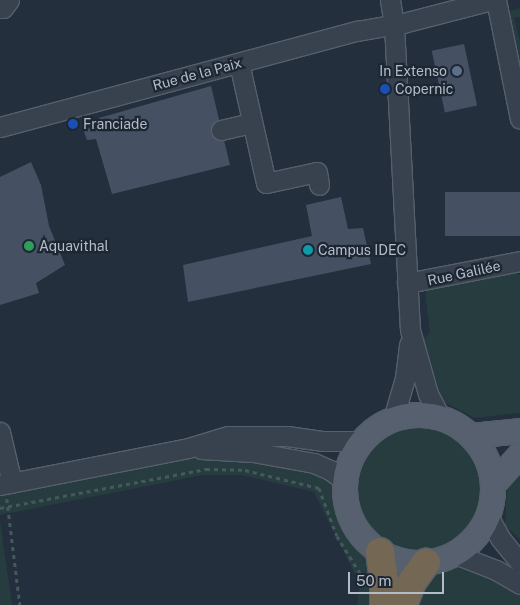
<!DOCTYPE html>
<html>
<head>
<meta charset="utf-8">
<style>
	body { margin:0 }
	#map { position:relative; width:520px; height:605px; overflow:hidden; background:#242f3e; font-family:"Public Sans",sans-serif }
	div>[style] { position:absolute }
	.green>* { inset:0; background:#263c3f }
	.round { border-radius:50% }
	.building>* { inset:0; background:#455162; transform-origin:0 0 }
	.path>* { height:2.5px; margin-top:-1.25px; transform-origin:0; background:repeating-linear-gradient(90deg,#44595c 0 4px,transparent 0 8px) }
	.roads { filter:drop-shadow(1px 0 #565f6c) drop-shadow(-1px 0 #565f6c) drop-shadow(0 1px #565f6c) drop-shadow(0 -1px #565f6c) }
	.minor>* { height:19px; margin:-9.5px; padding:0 9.5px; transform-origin:9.5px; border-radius:9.5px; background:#38414e }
	.major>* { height:24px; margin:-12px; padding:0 12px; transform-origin:12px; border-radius:12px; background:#56606e }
	.major>.ring { margin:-12px; padding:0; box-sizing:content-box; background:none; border:24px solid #56606e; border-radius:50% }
	.highway>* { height:28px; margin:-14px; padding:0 14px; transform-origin:14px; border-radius:14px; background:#746855 }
	.dots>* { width:14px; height:14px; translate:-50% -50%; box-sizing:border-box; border:2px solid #1d2633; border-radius:50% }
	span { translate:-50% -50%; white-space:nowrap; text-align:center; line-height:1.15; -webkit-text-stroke:4.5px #1d2633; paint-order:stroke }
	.poi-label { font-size:14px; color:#b4bcc9 }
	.right { translate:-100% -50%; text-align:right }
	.left { translate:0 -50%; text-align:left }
	.street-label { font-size:14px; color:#b4bcc9 }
	.scale { position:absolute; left:348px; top:572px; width:96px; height:22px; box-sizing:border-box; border:2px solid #b4bcc9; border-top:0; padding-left:6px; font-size:15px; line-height:18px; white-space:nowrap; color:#b4bcc9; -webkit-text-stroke:4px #1d2633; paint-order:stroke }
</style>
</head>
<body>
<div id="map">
	<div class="green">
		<i style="clip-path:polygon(520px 8px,520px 17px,514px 18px,520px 42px,520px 71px,506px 13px)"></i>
		<i style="clip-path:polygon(506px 270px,520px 275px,520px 413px,475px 418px,446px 403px,436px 389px,421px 337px,427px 337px,430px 332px,425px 293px,432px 287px)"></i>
		<i class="round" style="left:358px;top:428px;width:122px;height:122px"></i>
		<i style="clip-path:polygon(215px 456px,324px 471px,334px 484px,340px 523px,364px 556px,372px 572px,375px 605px,357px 605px,360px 584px,314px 492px,241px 475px,203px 475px,0 515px,0 494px,175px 460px)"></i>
		<i style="clip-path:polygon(520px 470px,520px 539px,505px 526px,507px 483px)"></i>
		<i style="clip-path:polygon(0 521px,12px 605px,0 605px)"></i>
		<i style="clip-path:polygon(454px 565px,471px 567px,520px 593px,520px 605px,411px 605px,431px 571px)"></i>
	</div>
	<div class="building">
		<i style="left:464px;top:44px;width:63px;height:33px;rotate:78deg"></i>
		<i style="clip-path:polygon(211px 86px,230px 165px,112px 194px,96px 139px,87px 140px,83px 129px,93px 128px,92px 120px)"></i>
		<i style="clip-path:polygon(31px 162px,41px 185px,49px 226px,65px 265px,36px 283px,39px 293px,0 305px,0 177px)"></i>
		<i style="left:520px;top:192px;width:44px;height:75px;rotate:90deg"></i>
		<i style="clip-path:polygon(341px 197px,348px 229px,363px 228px,371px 264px,188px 302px,183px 265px,312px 236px,306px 205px)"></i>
	</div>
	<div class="path">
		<i style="left:7px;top:499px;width:107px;rotate:83deg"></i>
		<i style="left:0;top:508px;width:210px;rotate:-10.7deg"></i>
		<i style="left:206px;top:469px;width:39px;rotate:1deg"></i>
		<i style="left:245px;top:470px;width:76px;rotate:13.7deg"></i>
		<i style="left:319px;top:488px;width:51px;rotate:69.4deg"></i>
		<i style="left:337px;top:536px;width:49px;rotate:58.2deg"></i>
	</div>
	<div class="roads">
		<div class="minor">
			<i style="left:390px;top:0;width:25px;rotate:81deg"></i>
			<i style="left:394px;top:25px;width:305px;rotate:87deg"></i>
			<i style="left:410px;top:330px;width:66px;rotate:74.3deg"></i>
			<i style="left:428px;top:394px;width:26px;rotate:62deg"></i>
			<i style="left:496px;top:0;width:121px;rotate:78.6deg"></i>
			<i style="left:0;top:8px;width:3px"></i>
			<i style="left:3px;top:8px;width:10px;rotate:-53deg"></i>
			<i style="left:239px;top:63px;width:123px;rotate:77.3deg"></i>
			<i style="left:266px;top:183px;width:52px;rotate:-12.2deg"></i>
			<i style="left:317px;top:172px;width:13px;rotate:81deg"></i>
			<i style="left:0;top:127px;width:370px;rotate:-15.1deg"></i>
			<i style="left:357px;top:31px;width:47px;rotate:-9.9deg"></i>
			<i style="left:403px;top:23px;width:92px;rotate:-14.5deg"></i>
			<i style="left:221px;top:130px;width:32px;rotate:-13deg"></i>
			<i style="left:407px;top:283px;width:115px;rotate:-11deg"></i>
			<i style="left:393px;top:419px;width:43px;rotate:-73.7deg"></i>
			<i style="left:405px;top:378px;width:34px;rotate:-83deg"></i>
			<i style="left:0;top:432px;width:52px;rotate:76.8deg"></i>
			<i style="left:201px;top:449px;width:52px;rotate:3.3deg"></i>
			<i style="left:253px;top:452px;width:62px;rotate:10.2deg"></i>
			<i style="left:314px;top:463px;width:17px;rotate:24deg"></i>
			<i style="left:330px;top:470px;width:19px;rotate:36deg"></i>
			<i style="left:0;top:485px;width:192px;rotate:-11.1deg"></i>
			<i style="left:188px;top:448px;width:42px;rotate:-16.7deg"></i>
			<i style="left:228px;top:436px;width:59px"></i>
			<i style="left:287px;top:436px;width:35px;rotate:8deg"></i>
			<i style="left:322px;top:441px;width:40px"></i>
			<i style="left:488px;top:516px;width:25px;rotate:61deg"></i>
			<i style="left:500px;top:538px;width:32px;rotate:51deg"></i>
			<i style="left:455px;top:554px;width:44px;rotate:21.3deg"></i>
			<i style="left:496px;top:570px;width:28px;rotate:30deg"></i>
		</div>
		<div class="major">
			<i class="ring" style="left:345px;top:415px;width:124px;height:124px"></i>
			<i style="left:472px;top:436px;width:48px;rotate:-5.9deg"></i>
			<i style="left:493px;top:485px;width:40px;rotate:-48deg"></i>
		</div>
		<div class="highway">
			<i style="left:380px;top:552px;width:28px;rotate:82deg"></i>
			<i style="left:384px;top:580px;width:25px;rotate:90deg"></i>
			<i style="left:403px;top:605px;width:25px;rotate:-69deg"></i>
			<i style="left:412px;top:582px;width:24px;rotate:-54deg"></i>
		</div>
	</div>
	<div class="dots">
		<i style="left:457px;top:71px;background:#5c6f8a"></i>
		<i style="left:385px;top:89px;background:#1a4fb4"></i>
		<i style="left:73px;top:124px;background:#1a4fb4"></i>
		<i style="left:29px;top:246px;background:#2e9e5b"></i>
		<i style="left:308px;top:250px;background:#0f9aa8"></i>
	</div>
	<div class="poi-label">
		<span class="right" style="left:447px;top:71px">In Extenso</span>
		<span class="left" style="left:395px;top:89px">Copernic</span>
		<span class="left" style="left:83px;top:124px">Franciade</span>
		<span class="left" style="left:39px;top:246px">Aquavithal</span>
		<span class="left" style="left:318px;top:250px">Campus IDEC</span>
	</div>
	<div class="street-label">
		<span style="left:197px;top:74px;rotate:-15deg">Rue de la Paix</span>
		<span style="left:464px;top:273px;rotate:-12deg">Rue Galilée</span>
	</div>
	<div class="scale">50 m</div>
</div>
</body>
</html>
